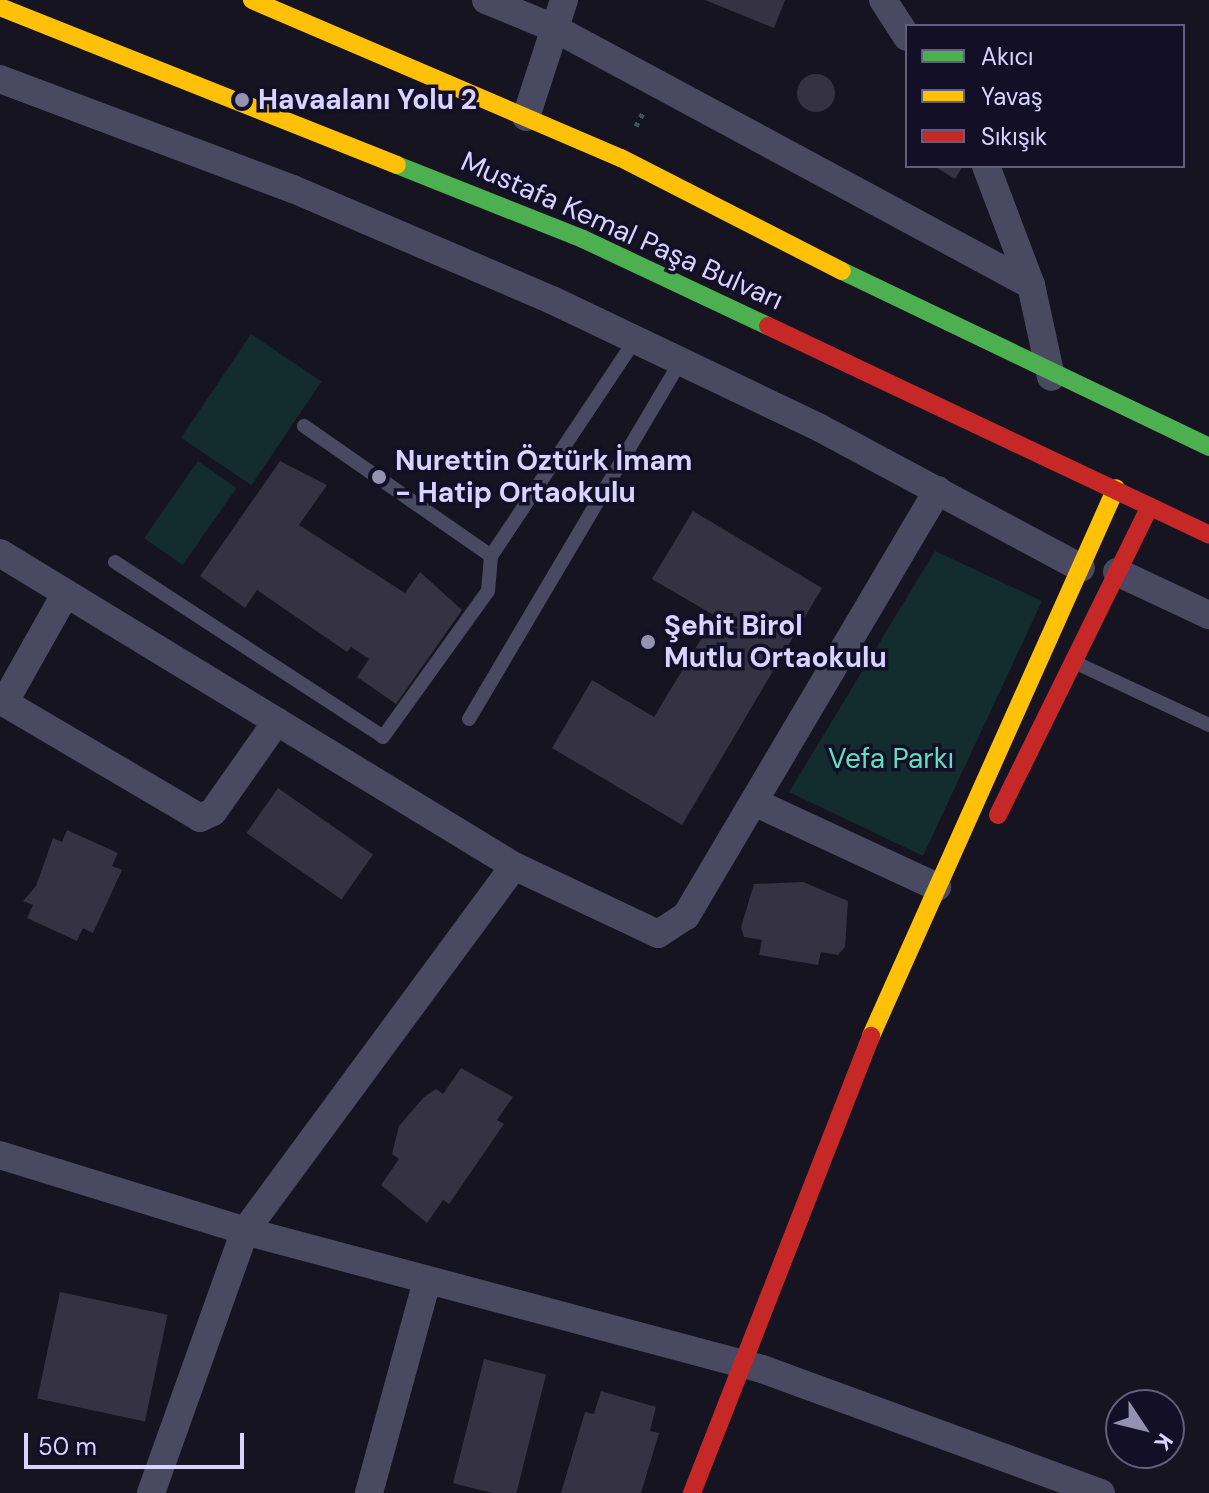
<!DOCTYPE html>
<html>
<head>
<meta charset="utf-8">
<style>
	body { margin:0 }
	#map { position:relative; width:1209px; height:1493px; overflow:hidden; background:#161421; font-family:"DM Sans",sans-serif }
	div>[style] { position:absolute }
	.green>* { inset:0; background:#132c2d; transform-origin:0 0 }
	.building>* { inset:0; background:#343243; transform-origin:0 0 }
	.round { border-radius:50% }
	.path>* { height:5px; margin-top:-2.5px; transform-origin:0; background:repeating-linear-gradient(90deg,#44505f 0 4px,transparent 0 10px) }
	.lane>* { height:14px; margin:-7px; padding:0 7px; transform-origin:7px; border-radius:7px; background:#4a4962 }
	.street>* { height:28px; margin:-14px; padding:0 14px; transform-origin:14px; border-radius:14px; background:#4a4962 }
	.fast>* { height:18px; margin:-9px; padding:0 9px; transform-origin:9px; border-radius:9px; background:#4caf50 }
	.slow>* { height:18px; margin:-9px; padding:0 9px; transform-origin:9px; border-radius:9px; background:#ffc107 }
	.jam>* { height:18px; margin:-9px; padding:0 9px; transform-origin:9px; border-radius:9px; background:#c62828 }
	.dots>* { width:22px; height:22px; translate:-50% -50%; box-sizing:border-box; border:4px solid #130f26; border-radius:50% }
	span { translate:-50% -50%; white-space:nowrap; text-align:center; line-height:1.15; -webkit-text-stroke:7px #130f26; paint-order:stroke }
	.poi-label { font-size:28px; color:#d9d4ff; font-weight:700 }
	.left { translate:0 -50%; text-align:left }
	.street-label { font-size:28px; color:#d9d4ff }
	.park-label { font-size:28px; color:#5fe0c0 }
	.legend { position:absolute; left:905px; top:24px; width:280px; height:144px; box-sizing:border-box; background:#130f26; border:2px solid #625e7d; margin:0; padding:10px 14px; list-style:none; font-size:24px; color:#d9d4ff }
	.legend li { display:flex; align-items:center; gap:16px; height:40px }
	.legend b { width:40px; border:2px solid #625e7d }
	.north { position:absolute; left:1105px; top:1389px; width:80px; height:80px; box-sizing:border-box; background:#130f26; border:2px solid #625e7d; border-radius:50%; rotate:125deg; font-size:22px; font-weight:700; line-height:32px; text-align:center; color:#d9d4ff }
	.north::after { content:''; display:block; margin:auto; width:28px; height:36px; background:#9591b1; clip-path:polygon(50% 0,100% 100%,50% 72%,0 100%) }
	.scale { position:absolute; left:24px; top:1433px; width:220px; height:36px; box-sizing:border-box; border:4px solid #d9d4ff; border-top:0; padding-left:10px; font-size:24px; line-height:28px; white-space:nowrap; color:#d9d4ff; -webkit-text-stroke:6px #130f26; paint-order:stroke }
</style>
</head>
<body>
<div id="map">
	<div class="green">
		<i style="left:251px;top:334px;width:85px;height:125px;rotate:34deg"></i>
		<i style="left:198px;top:461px;width:47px;height:94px;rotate:35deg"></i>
		<i style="clip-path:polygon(935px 551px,1042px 601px,923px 856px,789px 792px)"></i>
	</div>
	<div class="building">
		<i style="clip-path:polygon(705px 0,785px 0,774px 28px)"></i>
		<i class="round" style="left:797px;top:74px;width:38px;height:38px"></i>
		<i style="clip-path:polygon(934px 166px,963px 166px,955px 179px)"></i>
		<i style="clip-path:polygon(280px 461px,327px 485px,299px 525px,405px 593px,420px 572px,462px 610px,396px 704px,357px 677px,369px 659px,351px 647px,347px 652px,257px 590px,245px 608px,200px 576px)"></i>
		<i style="clip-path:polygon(693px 511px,822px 588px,682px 825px,552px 748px,592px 680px,654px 717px,715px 616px,652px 579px)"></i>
		<i style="left:278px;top:788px;width:116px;height:55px;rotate:35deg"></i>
		<i style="clip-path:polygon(67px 830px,118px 853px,112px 866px,122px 870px,93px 933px,83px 928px,77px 941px,27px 918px,33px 905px,23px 901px,36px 886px,53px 838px,62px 842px)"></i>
		<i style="clip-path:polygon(803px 882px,848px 901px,845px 947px,838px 955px,821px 952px,818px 965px,759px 955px,762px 940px,744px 937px,741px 927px,754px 884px)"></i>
		<i style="clip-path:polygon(461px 1068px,513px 1097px,497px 1120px,504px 1124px,449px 1204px,443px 1200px,427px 1223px,381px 1185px,399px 1159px,392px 1154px,399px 1126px,424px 1097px,436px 1089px,443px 1094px)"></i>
		<i style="left:60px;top:1292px;width:110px;height:109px;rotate:12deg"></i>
		<i style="left:484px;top:1359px;width:64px;height:128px;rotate:14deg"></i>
		<i style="clip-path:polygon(601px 1391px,656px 1407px,650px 1431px,659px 1433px,641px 1493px,561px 1493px,585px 1412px,594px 1414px)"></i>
	</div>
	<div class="path">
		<i style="left:636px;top:126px;width:15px;rotate:-62deg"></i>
	</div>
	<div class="lane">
		<i style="left:304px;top:426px;width:228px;rotate:34.8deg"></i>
		<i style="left:115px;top:562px;width:320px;rotate:33.1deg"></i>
		<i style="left:383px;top:737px;width:180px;rotate:-54.3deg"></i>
		<i style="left:488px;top:591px;width:35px;rotate:-85deg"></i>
		<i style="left:491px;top:556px;width:260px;rotate:-56.3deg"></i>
		<i style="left:1074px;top:662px;width:149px;rotate:25deg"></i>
		<i style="left:469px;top:719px;width:415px;rotate:-59.4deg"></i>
	</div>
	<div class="street">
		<i style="left:486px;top:0;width:74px;rotate:22.4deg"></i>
		<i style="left:554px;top:28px;width:542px;rotate:28.32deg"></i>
		<i style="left:883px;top:0;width:44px;rotate:57deg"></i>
		<i style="left:0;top:79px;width:313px;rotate:20.6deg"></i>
		<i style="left:293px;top:189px;width:282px;rotate:23.2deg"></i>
		<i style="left:552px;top:300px;width:297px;rotate:25.5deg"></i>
		<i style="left:820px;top:428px;width:296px;rotate:28.2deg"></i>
		<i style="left:526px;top:117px;width:123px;rotate:-72deg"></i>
		<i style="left:986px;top:166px;width:127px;rotate:69.3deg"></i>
		<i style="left:1031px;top:285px;width:94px;rotate:77.7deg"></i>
		<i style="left:0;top:553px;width:602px;rotate:31.34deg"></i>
		<i style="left:514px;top:866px;width:159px;rotate:25.3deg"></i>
		<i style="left:658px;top:934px;width:33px;rotate:-33deg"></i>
		<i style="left:686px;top:916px;width:495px;rotate:-59.4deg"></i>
		<i style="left:1117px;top:572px;width:102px;rotate:25.1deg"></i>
		<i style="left:0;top:700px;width:232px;rotate:30.5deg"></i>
		<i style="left:200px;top:818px;width:14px;rotate:-25deg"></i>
		<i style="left:213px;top:812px;width:111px;rotate:-54.9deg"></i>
		<i style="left:4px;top:703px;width:126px;rotate:-60.6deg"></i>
		<i style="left:754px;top:802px;width:202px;rotate:24.9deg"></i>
		<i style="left:0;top:1155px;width:257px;rotate:17.2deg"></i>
		<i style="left:245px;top:1231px;width:535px;rotate:14.95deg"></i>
		<i style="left:762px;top:1369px;width:361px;rotate:20.1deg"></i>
		<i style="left:151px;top:1493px;width:278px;rotate:-70.3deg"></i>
		<i style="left:245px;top:1231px;width:453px;rotate:-53.6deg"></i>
		<i style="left:369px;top:1493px;width:220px;rotate:-74.7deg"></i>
	</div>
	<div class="fast">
		<i style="left:397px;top:165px;width:200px;rotate:21.7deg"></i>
		<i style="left:583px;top:239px;width:204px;rotate:25.2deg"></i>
		<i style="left:842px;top:271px;width:407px;rotate:25.6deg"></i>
	</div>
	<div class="slow">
		<i style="left:252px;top:0;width:401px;rotate:23.2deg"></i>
		<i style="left:621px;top:158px;width:248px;rotate:27.1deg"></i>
		<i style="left:0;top:7px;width:427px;rotate:21.7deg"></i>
		<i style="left:871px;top:1036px;width:600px;rotate:-65.91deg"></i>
	</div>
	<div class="jam">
		<i style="left:768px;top:326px;width:488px;rotate:25.3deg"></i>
		<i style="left:998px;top:815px;width:344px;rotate:-63.8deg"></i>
		<i style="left:692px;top:1493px;width:491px;rotate:-68.6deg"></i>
	</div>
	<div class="dots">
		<i style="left:242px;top:100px;background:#9591b1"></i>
		<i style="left:379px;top:477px;background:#9591b1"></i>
		<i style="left:648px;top:642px;background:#9591b1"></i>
	</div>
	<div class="poi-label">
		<span class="left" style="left:258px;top:100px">Havaalanı Yolu 2</span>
		<span class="left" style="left:395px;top:477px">Nurettin Öztürk İmam<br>- Hatip Ortaokulu</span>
		<span class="left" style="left:664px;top:642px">Şehit Birol<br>Mutlu Ortaokulu</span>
	</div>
	<div class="street-label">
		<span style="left:622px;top:231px;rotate:24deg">Mustafa Kemal Paşa Bulvarı</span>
	</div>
	<div class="park-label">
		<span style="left:891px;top:759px">Vefa Parkı</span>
	</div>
	<ul class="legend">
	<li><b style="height:10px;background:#4caf50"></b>Akıcı</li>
	<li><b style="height:10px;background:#ffc107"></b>Yavaş</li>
	<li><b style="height:10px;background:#c62828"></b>Sıkışık</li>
	</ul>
	<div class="north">K</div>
	<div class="scale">50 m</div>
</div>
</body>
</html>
